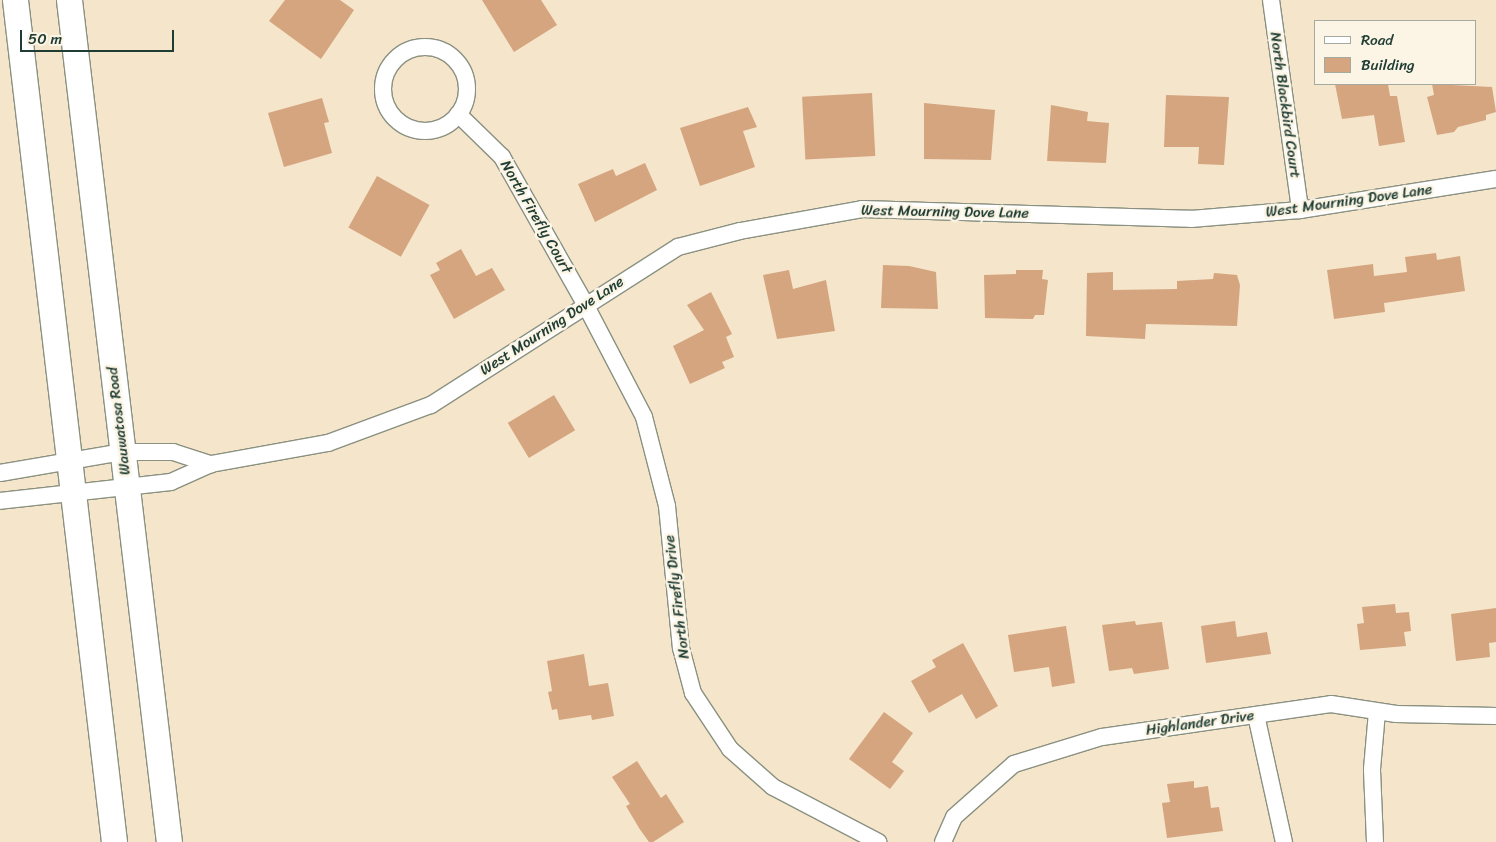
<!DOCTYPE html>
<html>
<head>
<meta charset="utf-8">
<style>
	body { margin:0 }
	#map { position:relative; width:1496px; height:842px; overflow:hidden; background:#f5e5cb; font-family:Sriracha,sans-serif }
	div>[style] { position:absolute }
	.building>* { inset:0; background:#d4a57f; transform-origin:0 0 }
	.roads { filter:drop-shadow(1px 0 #8a9180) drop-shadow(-1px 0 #8a9180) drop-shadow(0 1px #8a9180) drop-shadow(0 -1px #8a9180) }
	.street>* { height:16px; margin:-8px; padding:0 8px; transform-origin:8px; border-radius:8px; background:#fff }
	.street>.ring { margin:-8px; padding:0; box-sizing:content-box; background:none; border:16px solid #fff; border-radius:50% }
	.primary>* { height:25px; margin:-12.5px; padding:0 12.5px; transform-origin:12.5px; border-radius:12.5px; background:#fff }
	span { translate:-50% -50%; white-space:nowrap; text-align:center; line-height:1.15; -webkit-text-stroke:5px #fcf5e5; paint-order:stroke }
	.street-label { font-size:15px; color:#1f3d34 }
	.legend { position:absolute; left:1314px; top:20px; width:162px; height:65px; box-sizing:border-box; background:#fcf5e5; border:1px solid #a4ab9e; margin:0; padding:6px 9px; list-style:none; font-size:15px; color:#1f3d34 }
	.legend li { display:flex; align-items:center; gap:10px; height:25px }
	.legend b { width:25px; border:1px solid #a4ab9e }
	.scale { position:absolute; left:20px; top:30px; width:154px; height:22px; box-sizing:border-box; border:2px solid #1f3d34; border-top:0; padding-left:6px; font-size:15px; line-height:18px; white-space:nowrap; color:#1f3d34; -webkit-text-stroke:4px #fcf5e5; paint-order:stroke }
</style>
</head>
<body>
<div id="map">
	<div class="building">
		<i style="clip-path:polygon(285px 0,340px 0,354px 10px,321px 59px,269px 21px)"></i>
		<i style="clip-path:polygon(482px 0,541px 0,557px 25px,514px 52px)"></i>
		<i style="clip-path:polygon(1335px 84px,1388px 84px,1390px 96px,1397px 96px,1405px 142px,1379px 146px,1374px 115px,1342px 119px)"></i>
		<i style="clip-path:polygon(1432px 84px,1492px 87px,1496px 112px,1486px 115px,1486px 120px,1458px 127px,1454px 132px,1437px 135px,1427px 97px,1434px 95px)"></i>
		<i style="left:872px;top:93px;width:63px;height:70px;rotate:87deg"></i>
		<i style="clip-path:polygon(1166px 95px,1229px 97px,1224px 165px,1198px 164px,1199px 147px,1164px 147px)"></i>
		<i style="clip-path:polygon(322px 98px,329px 122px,324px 123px,332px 153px,284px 167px,268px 113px)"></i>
		<i style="clip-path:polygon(924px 103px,995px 110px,991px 160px,924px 159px)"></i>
		<i style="clip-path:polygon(1051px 105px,1088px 112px,1087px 121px,1109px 123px,1106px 163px,1047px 161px)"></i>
		<i style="clip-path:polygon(748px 107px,757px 127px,743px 131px,755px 167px,700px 186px,680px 128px)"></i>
		<i style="clip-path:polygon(645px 163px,657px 190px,595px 222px,578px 184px,613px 169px,616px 176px)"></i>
		<i style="left:377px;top:176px;width:60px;height:59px;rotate:29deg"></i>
		<i style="clip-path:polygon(461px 249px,476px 276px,492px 268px,505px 290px,454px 319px,430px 275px,440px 270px,436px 263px)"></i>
		<i style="clip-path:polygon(1436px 253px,1437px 260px,1460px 256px,1465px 291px,1384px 303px,1385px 312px,1334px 319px,1327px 270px,1373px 264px,1374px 276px,1407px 272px,1405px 257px)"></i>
		<i style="clip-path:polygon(883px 265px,909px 266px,936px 272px,938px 309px,881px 308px)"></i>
		<i style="clip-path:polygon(789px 270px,793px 289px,826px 280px,835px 331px,777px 339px,763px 275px)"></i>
		<i style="clip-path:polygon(1016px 270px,1043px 270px,1042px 279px,1048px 280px,1044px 315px,1035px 315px,1033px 319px,985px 318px,984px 275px,1016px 274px)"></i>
		<i style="clip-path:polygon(1113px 272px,1113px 290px,1177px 289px,1177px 281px,1213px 279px,1214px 273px,1237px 275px,1240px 285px,1237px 326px,1146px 324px,1145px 339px,1086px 336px,1087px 273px)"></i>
		<i style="clip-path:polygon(711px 292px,732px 334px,726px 337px,734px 357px,722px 362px,725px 368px,690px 384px,673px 346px,704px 330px,687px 305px)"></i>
		<i style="left:554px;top:395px;width:41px;height:54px;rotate:59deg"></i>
		<i style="clip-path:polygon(1395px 604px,1396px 613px,1409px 612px,1411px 631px,1404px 632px,1406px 646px,1360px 650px,1357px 624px,1364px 623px,1362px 607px)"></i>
		<i style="clip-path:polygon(1496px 608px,1496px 642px,1489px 643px,1490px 657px,1456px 661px,1451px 614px)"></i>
		<i style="clip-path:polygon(1135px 621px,1136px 625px,1162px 622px,1169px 669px,1134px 674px,1132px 668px,1109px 671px,1102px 625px)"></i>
		<i style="clip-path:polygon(1235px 621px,1237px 637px,1267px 632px,1271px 654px,1206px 663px,1201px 626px)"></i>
		<i style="clip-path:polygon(1066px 626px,1075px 683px,1052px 687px,1049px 667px,1014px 672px,1008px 635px)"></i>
		<i style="clip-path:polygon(963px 643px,998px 706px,976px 719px,962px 694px,929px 713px,911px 681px,936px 667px,932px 660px)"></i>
		<i style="clip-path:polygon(584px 654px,589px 686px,608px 683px,614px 716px,592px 720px,591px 715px,559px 720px,557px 709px,552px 710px,548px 692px,552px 691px,547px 661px)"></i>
		<i style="clip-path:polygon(884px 712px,913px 733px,892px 762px,904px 771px,890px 789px,849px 759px)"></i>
		<i style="clip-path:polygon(637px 761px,661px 798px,666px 794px,684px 822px,653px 842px,649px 842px,639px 828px,626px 806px,630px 804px,612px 777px)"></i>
		<i style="clip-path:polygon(1194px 781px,1194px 788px,1208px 786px,1211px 808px,1219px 807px,1223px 831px,1167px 838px,1162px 803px,1170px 802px,1167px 784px)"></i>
	</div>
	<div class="roads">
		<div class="street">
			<i style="left:1271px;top:0;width:212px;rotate:82.1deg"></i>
			<i class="ring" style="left:383px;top:47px;width:68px;height:68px"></i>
			<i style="left:458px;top:114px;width:62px;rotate:44.3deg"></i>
			<i style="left:502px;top:157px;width:169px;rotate:60.5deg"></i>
			<i style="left:585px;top:304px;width:127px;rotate:62.4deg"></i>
			<i style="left:644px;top:417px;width:92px;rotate:75.5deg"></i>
			<i style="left:667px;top:506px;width:143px;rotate:84.4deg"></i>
			<i style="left:681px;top:648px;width:47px;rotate:75.1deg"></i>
			<i style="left:693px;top:693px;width:67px;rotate:56.5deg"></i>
			<i style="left:730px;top:749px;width:57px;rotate:41.5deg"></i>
			<i style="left:773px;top:787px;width:119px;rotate:27.6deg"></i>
			<i style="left:211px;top:464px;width:119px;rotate:-10.2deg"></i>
			<i style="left:328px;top:443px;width:110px;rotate:-20.3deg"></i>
			<i style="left:431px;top:405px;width:293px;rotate:-32.6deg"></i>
			<i style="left:678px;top:247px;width:64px;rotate:-14.5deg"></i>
			<i style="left:740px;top:231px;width:124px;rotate:-10.2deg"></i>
			<i style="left:862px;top:209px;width:329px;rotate:1.7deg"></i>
			<i style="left:1191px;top:219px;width:109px;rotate:-4.7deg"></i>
			<i style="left:1300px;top:210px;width:198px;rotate:-9deg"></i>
			<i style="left:0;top:473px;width:125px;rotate:-9.7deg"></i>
			<i style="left:123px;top:452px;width:50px"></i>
			<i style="left:173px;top:452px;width:40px;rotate:18deg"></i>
			<i style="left:211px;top:464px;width:44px;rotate:155.8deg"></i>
			<i style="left:171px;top:482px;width:172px;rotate:173.7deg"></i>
			<i style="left:1256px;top:715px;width:130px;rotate:77.6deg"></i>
			<i style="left:943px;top:842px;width:27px;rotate:-66deg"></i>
			<i style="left:954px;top:817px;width:80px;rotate:-41.5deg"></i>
			<i style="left:1014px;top:764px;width:92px;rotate:-17.1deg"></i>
			<i style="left:1102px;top:737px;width:231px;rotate:-8.2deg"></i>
			<i style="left:1331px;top:704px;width:66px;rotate:8.7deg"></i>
			<i style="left:1396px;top:714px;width:100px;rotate:1.1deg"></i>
			<i style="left:1375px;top:842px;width:73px;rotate:-92.4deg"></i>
			<i style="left:1372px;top:769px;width:57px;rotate:-85deg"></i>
		</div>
		<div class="primary">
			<i style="left:15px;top:0;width:848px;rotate:83.29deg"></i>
			<i style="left:69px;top:0;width:848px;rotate:83.23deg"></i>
		</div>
	</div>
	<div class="street-label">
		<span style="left:1285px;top:105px;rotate:82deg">North Blackbird Court</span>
		<span style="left:1349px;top:201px;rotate:-8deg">West Mourning Dove Lane</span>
		<span style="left:945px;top:212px;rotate:1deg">West Mourning Dove Lane</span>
		<span style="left:536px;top:217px;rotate:60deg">North Firefly Court</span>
		<span style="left:552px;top:326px;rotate:-33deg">West Mourning Dove Lane</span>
		<span style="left:119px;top:421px;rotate:-97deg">Wauwatosa Road</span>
		<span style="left:677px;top:597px;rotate:-97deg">North Firefly Drive</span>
		<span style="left:1200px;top:723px;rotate:-8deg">Highlander Drive</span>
	</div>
	<ul class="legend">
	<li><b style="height:6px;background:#fff"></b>Road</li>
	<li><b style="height:14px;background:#d4a57f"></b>Building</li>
	</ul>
	<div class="scale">50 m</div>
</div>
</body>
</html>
